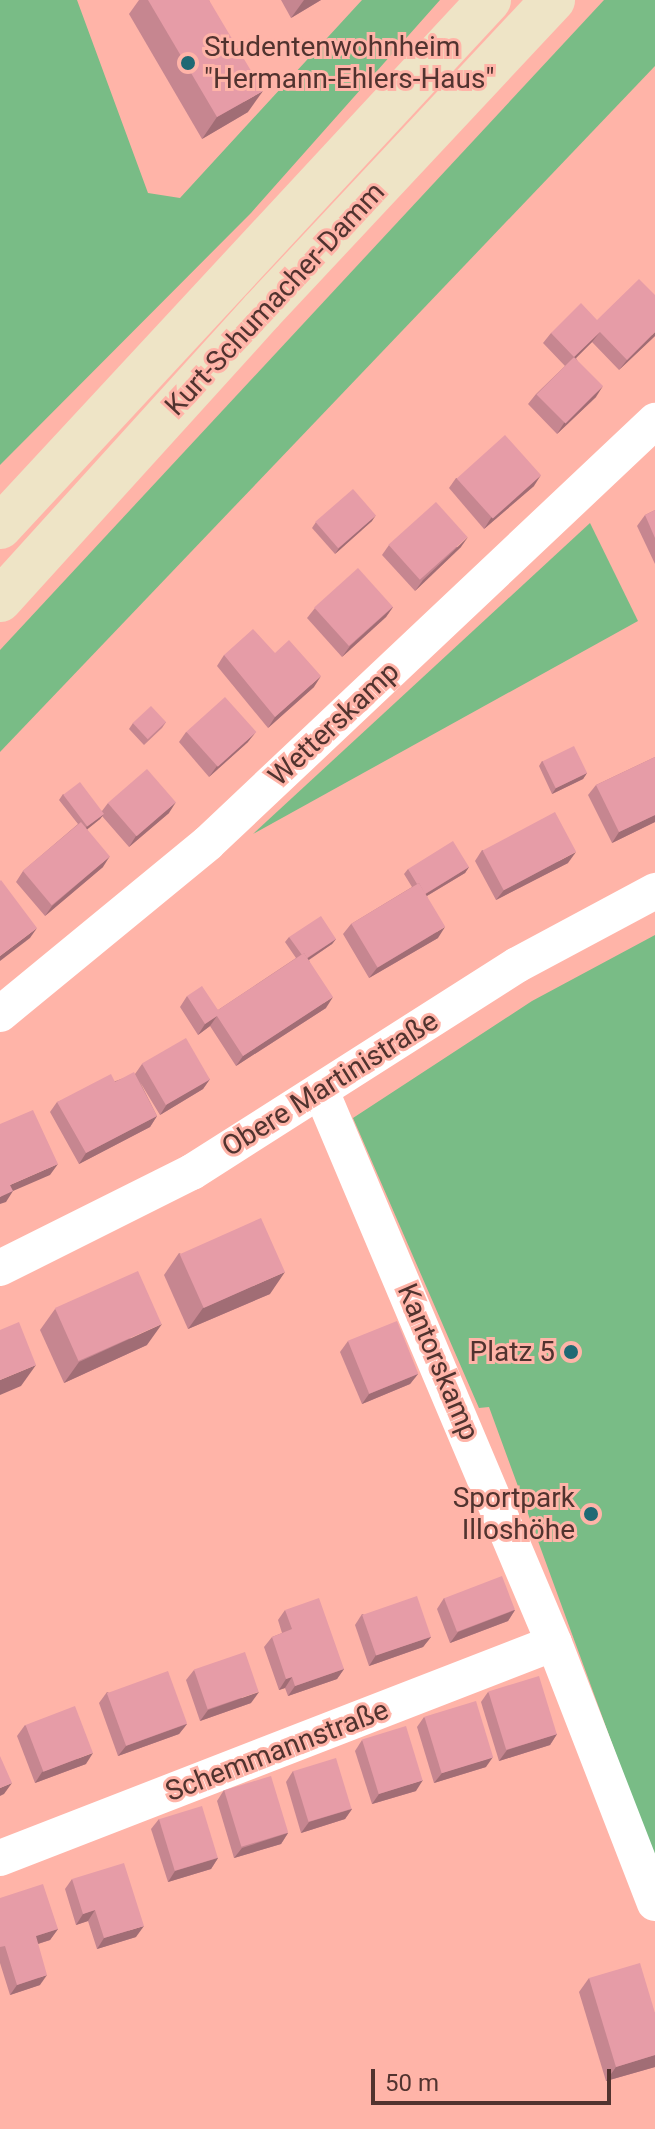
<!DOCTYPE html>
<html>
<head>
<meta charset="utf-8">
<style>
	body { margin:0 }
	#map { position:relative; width:655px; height:2129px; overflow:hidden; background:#ffb4a8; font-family:Roboto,sans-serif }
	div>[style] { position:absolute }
	.green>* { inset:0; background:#79bc86 }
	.minor>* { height:36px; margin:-18px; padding:0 18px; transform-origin:18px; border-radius:18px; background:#fff }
	.secondary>* { height:44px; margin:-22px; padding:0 22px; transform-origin:22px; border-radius:22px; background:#eee4c6 }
	.wall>* { inset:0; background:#c68690 }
	.shaded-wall>* { inset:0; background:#a16d75 }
	.building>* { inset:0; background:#e69ca7; transform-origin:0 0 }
	.dots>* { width:22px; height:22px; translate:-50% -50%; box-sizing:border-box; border:4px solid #ffb4a8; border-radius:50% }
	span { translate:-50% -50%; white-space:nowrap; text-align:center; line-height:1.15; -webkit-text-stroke:6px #ffb4a8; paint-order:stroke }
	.poi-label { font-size:28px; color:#51332f }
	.left { translate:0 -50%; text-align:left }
	.right { translate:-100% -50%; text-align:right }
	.street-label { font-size:28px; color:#51332f }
	.scale { position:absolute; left:371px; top:2069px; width:240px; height:36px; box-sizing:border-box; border:4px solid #51332f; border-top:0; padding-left:10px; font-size:24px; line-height:28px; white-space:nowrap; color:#51332f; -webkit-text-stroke:6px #ffb4a8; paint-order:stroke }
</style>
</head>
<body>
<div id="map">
	<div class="green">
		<i style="clip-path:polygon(0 0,77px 0,148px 193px,180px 198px,362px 0,440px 0,251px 213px,0 465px)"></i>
		<i style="clip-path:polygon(604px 0,655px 0,655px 66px,0 752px,0 650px)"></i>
		<i style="clip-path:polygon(590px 523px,638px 621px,253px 834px)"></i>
		<i style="clip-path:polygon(655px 935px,655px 1861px,489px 1407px,479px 1408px,353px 1118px,532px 1001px)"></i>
	</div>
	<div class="minor">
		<i style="left:0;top:1014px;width:269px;rotate:-39.4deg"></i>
		<i style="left:208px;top:843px;width:615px;rotate:-43.35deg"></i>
		<i style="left:321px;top:1091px;width:599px;rotate:67.12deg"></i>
		<i style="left:554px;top:1643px;width:279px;rotate:68.8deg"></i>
		<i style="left:0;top:1268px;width:215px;rotate:-26.6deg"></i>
		<i style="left:192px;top:1172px;width:385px;rotate:-32.5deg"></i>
		<i style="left:517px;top:965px;width:157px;rotate:-28.2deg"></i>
		<i style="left:0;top:1858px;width:594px;rotate:-21.21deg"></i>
	</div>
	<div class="secondary">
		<i style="left:0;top:527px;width:719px;rotate:-47.14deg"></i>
		<i style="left:0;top:600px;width:390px;rotate:-47.8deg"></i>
		<i style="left:262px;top:311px;width:426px;rotate:-46.9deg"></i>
	</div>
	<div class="wall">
		<i style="clip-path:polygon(139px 0,209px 0,248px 112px,202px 139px,129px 14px)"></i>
		<i style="clip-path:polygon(281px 0,321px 0,291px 18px)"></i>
		<i style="clip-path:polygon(597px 320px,655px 336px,619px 370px,592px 342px,576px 358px,596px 397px,557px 434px,528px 404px,536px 394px,565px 366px,543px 343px,551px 333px)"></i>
		<i style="clip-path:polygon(456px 478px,534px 486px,484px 529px,449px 488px)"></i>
		<i style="clip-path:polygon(655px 510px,655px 564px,637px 526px,645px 515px)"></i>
		<i style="clip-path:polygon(372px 521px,335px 554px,312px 528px,316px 522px)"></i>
		<i style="clip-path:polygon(389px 545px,461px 547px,415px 591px,382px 555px)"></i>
		<i style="clip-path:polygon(393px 607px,386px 617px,342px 657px,307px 618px,315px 608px)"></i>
		<i style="clip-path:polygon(275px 653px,314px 687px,268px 728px,217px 666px,224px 655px)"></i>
		<i style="clip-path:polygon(166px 722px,162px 728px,144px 745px,129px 729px,133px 723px)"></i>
		<i style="clip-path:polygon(186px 732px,248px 742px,209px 777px,179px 742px)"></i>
		<i style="clip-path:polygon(655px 757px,655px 822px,612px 843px,588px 795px,596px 785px)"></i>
		<i style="clip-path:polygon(542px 761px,587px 773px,583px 779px,552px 794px,539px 766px)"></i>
		<i style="clip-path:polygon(63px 794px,102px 811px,108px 803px,169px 813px,129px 847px,102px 816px,100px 819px,87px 829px,103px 867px,45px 916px,16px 882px,23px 871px,78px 824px,59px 800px)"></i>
		<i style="clip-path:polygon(482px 850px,568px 863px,496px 900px,475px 861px)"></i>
		<i style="clip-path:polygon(469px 867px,465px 873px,427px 896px,438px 938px,369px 978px,343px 934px,351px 924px,412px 887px,404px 874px,408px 869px)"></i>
		<i style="clip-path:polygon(289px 937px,336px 939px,332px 944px,309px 960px,326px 1008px,236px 1066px,210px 1026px,198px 1035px,180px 1007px,187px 996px,218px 1010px,296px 958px,285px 942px)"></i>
		<i style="clip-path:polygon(142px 1064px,210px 1079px,203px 1089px,160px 1115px,140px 1082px,157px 1116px,150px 1127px,79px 1164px,50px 1112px,57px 1102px,135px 1074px)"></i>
		<i style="clip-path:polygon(179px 1253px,270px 1294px,188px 1329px,164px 1275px)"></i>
		<i style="clip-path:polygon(55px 1309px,147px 1345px,64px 1383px,40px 1330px)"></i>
		<i style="clip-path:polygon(348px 1341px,418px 1374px,410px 1384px,362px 1404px,340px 1352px)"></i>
		<i style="clip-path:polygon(444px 1598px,515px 1610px,508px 1621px,450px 1643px,437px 1609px)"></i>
		<i style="clip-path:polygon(285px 1610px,344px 1669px,337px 1679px,288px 1696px,285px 1688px,279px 1690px,264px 1647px,272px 1637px,282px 1633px,278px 1620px)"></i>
		<i style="clip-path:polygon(362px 1614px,431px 1637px,423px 1647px,369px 1666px,355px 1625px)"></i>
		<i style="clip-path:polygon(194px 1670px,251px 1703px,200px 1721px,186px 1680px)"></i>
		<i style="clip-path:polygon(107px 1692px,187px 1724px,179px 1734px,118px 1756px,99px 1703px)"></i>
		<i style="clip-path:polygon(488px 1692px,557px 1734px,550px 1745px,499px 1761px,481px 1702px)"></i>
		<i style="clip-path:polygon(424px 1717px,486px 1767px,434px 1783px,417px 1727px)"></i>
		<i style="clip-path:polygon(25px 1725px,86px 1764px,35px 1783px,17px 1736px)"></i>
		<i style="clip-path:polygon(362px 1740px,416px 1791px,372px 1804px,355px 1751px)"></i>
		<i style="clip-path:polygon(293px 1771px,352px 1809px,345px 1819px,301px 1833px,286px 1782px)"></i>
		<i style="clip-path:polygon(224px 1790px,288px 1833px,281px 1844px,234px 1858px,217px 1801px)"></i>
		<i style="clip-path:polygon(159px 1819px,218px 1858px,211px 1869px,168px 1882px,151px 1829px)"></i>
		<i style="clip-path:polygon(72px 1879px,136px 1937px,97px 1949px,88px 1921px,76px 1925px,65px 1889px)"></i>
		<i style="clip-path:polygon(0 1898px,58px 1929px,50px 1940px,38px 1944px,40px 1985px,10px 1995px,0 1963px)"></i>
		<i style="clip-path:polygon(589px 1978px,655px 2013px,655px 2067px,606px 2081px,579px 1992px)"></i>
	</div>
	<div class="shaded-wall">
		<i style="clip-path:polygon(304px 0,321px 0,291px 18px)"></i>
		<i style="clip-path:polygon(263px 91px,248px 112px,202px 139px,217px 117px)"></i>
		<i style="clip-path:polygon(600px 332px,592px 342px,567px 367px,574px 357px)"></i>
		<i style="clip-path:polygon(655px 332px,655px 336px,619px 370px,627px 360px)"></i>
		<i style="clip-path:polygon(603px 386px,596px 397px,557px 434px,564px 423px)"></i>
		<i style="clip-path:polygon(541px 475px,534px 486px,484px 529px,491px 518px)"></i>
		<i style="clip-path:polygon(376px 515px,372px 521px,335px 554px,339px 548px)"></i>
		<i style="clip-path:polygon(468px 537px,461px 547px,415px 591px,423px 580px)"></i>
		<i style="clip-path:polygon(393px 607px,386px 617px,342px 657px,350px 646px)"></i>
		<i style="clip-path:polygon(321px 676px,314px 687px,268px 728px,275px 717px)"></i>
		<i style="clip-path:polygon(256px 732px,248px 742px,209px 777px,217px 766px)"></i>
		<i style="clip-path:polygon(587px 773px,583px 779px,552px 794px,556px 788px)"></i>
		<i style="clip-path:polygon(176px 802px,169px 813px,129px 847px,136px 836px)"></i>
		<i style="clip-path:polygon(104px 814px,100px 819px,84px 832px,87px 826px)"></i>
		<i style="clip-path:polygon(655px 815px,655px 822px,612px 843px,619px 832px)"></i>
		<i style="clip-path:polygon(576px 852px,568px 863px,496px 900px,504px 890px)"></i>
		<i style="clip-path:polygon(110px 856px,103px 867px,45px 916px,52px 906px)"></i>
		<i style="clip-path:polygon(469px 867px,465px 873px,420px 900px,424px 895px)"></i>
		<i style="clip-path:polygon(445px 927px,438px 938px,369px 978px,377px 968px)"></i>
		<i style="clip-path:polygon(37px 928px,30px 938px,0 961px,0 956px)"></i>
		<i style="clip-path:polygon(336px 939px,332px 944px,301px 965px,305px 960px)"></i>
		<i style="clip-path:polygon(333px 997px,326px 1008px,236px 1066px,243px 1056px)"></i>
		<i style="clip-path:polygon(217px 1016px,210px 1026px,198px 1035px,205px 1024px)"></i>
		<i style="clip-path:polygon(210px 1079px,203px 1089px,160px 1115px,167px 1104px)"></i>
		<i style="clip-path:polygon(157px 1116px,150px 1127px,79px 1164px,86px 1153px)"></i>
		<i style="clip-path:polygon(58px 1164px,50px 1175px,13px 1191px,6px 1202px,0 1204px,0 1197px,10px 1185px)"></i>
		<i style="clip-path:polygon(285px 1272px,270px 1294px,188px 1329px,203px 1308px)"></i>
		<i style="clip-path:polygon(162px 1324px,147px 1345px,64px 1383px,79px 1362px)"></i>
		<i style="clip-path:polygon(36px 1365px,21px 1386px,0 1395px,0 1380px)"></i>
		<i style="clip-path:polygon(418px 1374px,410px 1384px,362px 1404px,369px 1394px)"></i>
		<i style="clip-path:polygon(515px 1610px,508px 1621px,450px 1643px,458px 1632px)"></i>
		<i style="clip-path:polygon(431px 1637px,423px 1647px,369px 1666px,376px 1655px)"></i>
		<i style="clip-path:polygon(344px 1669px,337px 1679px,288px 1696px,295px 1686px)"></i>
		<i style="clip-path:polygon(292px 1677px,285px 1688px,279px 1690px,286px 1679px)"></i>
		<i style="clip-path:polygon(259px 1692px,251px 1703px,200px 1721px,208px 1710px)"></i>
		<i style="clip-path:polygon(187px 1724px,179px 1734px,118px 1756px,126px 1746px)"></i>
		<i style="clip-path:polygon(557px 1734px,550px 1745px,499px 1761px,507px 1750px)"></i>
		<i style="clip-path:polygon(93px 1753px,86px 1764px,35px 1783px,42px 1772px)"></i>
		<i style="clip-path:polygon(493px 1757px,486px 1767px,434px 1783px,442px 1773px)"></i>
		<i style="clip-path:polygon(423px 1780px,416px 1791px,372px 1804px,379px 1794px)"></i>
		<i style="clip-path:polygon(12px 1783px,4px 1794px,0 1796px,0 1788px)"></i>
		<i style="clip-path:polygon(352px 1809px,345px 1819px,301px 1833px,309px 1822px)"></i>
		<i style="clip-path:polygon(288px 1833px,281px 1844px,234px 1858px,242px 1848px)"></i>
		<i style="clip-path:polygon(218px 1858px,211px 1869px,168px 1882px,175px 1871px)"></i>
		<i style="clip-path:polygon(95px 1910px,88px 1921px,76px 1925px,83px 1914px)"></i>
		<i style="clip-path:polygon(144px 1926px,136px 1937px,97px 1949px,104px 1938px)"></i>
		<i style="clip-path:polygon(58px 1929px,50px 1940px,28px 1947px,36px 1936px)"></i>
		<i style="clip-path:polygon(47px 1975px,40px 1985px,10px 1995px,17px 1985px)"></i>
		<i style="clip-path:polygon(655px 2055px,655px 2067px,606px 2081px,616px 2067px)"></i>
	</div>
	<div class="building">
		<i style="clip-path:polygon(148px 0,209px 0,263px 91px,217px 117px)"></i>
		<i style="clip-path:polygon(639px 279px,655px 295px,655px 332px,627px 360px,600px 332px,574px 357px,551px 333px,581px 303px,597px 320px)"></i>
		<i style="left:574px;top:357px;width:41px;height:53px;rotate:45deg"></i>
		<i style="left:505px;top:435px;width:54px;height:65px;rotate:48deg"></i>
		<i style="left:353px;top:489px;width:35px;height:50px;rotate:49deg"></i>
		<i style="left:436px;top:502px;width:47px;height:64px;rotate:48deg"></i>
		<i style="clip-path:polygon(655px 510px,655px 538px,645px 515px)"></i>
		<i style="left:358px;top:568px;width:52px;height:59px;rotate:48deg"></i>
		<i style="clip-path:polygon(253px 629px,275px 653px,289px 640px,321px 676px,275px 717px,224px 655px)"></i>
		<i style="left:225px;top:697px;width:47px;height:52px;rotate:48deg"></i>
		<i style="left:151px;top:706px;width:22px;height:25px;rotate:47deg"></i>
		<i style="left:574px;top:746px;width:30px;height:35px;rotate:64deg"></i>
		<i style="clip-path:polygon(655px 757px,655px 815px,619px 832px,596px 785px)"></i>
		<i style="left:147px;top:769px;width:44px;height:52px;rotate:49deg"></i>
		<i style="left:80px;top:782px;width:40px;height:21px;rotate:53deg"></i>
		<i style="left:555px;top:812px;width:45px;height:82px;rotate:62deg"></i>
		<i style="left:81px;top:822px;width:45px;height:76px;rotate:50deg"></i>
		<i style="clip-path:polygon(453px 841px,469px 867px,425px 894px,419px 883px,417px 884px,408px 869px)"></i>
		<i style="clip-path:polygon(1px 880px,37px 928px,0 956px,0 881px)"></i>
		<i style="left:419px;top:883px;width:51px;height:79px;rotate:59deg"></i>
		<i style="clip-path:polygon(321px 916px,336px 939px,307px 958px,304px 953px,302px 955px,289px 937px)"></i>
		<i style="clip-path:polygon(304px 953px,333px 997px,243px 1056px,217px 1016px,205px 1024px,187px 996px,202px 986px,218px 1010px)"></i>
		<i style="left:186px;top:1038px;width:48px;height:51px;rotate:60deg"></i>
		<i style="clip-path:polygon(134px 1072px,157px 1116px,86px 1153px,57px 1102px,111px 1074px,115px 1082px)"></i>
		<i style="clip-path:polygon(33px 1110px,58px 1164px,10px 1185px,13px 1191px,0 1197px,0 1124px)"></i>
		<i style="left:261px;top:1218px;width:59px;height:89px;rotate:66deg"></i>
		<i style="left:138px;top:1271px;width:58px;height:91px;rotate:66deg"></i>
		<i style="left:397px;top:1321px;width:57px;height:53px;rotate:68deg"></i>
		<i style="clip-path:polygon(19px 1322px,36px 1365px,0 1380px,0 1330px)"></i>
		<i style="left:502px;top:1576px;width:36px;height:62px;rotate:69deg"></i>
		<i style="left:417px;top:1596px;width:43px;height:58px;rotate:71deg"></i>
		<i style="clip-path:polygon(319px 1598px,344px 1669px,295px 1686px,292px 1677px,286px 1679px,272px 1637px,292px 1629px,285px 1610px)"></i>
		<i style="left:245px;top:1652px;width:42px;height:54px;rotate:71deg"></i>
		<i style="left:168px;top:1671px;width:56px;height:65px;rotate:70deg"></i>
		<i style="left:539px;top:1676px;width:61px;height:53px;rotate:73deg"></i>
		<i style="left:476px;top:1701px;width:59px;height:54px;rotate:73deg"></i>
		<i style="left:75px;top:1706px;width:50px;height:53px;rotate:69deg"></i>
		<i style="left:406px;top:1726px;width:57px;height:46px;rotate:73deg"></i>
		<i style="clip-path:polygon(0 1756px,12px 1783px,0 1788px)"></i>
		<i style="left:336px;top:1758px;width:53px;height:45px;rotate:73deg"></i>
		<i style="left:271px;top:1776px;width:59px;height:49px;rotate:73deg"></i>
		<i style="left:202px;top:1806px;width:54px;height:45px;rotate:73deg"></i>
		<i style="clip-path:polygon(124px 1863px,144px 1926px,104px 1938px,95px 1910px,83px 1914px,72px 1879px)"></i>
		<i style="clip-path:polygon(43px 1884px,58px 1929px,36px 1936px,47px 1975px,17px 1985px,5px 1946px,0 1947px,0 1898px)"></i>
		<i style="clip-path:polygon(640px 1963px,655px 2013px,655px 2055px,616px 2067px,589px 1978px)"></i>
	</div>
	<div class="dots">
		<i style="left:188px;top:63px;background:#1f6974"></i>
		<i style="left:571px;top:1352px;background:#1f6974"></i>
		<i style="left:591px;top:1514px;background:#1f6974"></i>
	</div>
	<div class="poi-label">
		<span class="left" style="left:204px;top:63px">Studentenwohnheim<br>"Hermann-Ehlers-Haus"</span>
		<span class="right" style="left:555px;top:1352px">Platz 5</span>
		<span class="right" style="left:575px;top:1514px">Sportpark<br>Illoshöhe</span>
	</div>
	<div class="street-label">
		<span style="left:275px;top:299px;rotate:-47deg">Kurt-Schumacher-Damm</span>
		<span style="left:334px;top:724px;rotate:-43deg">Wetterskamp</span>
		<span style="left:330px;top:1084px;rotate:-32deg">Obere Martinistraße</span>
		<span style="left:438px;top:1362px;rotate:67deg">Kantorskamp</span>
		<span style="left:277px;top:1751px;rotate:-21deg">Schemmannstraße</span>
	</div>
	<div class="scale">50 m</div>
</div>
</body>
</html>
